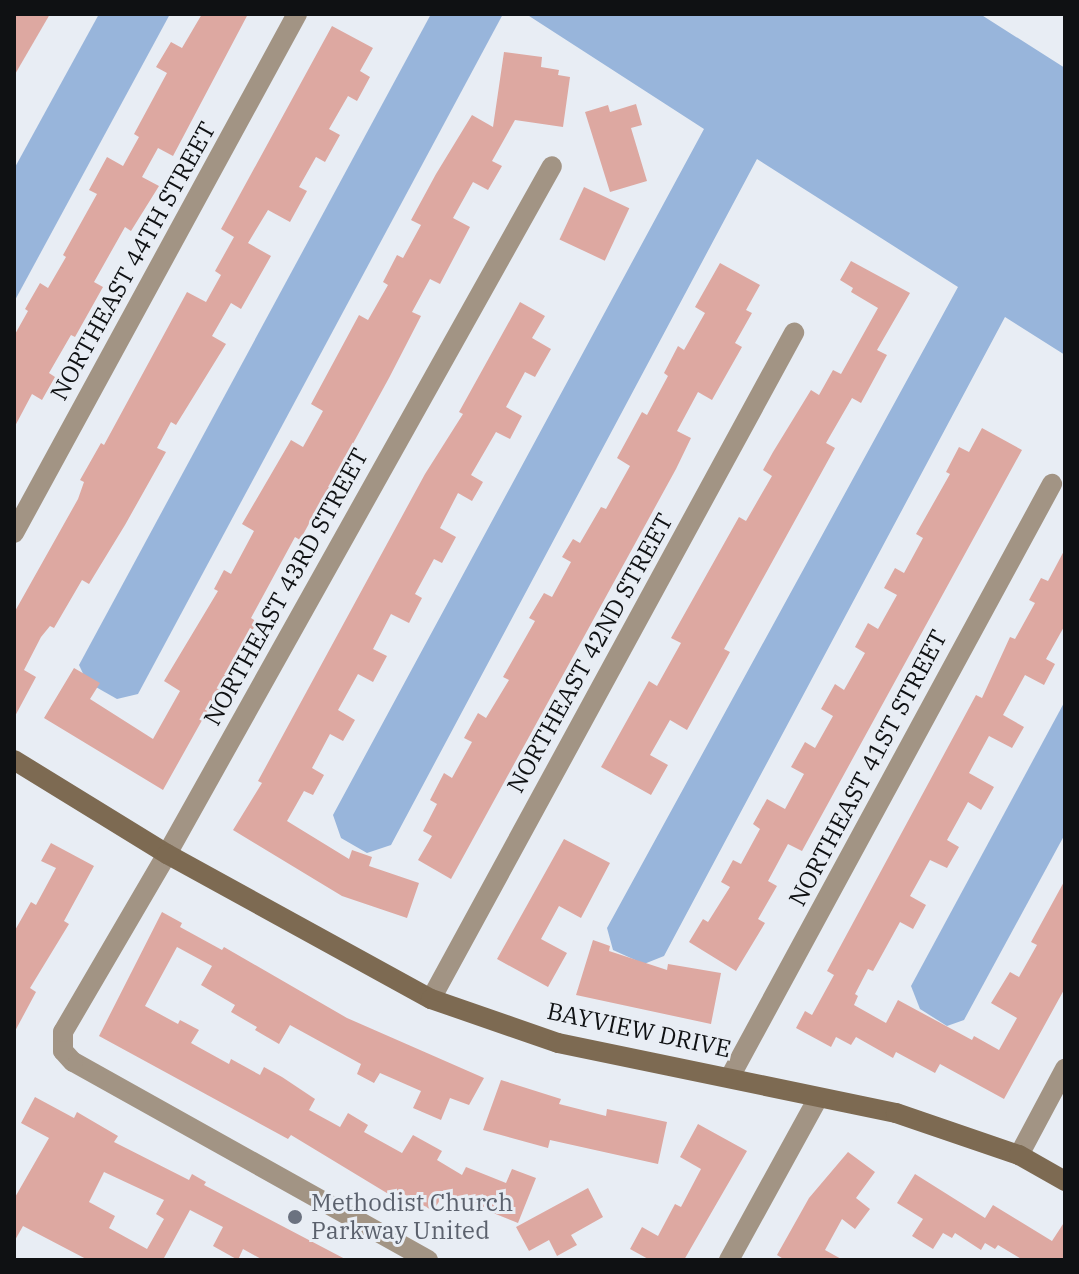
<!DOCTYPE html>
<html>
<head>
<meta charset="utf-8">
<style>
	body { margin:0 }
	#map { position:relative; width:1079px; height:1274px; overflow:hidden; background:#e8edf4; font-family:"IBM Plex Serif",serif }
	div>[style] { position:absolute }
	.water>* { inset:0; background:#98b5db }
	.building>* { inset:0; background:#dda8a1; transform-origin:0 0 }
	.street>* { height:20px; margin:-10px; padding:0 10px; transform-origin:10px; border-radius:10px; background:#a29484 }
	.secondary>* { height:20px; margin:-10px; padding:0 10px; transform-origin:10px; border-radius:10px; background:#7d6a52 }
	.dots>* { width:22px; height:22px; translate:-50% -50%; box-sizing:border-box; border:4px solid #e8edf4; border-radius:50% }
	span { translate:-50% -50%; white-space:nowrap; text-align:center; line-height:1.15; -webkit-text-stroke:6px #e8edf4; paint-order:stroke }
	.street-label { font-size:24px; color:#0f1113 }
	.worship-label { font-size:24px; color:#5b616d }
	.left { translate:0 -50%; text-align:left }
	.frame { position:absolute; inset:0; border:16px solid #0f1113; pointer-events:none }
</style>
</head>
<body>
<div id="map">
	<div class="water">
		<i style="clip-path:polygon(99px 14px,170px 14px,14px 302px,14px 169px)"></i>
		<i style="clip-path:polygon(431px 14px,503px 14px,138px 694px,117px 699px,87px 682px,79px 665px)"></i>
		<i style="clip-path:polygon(526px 14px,980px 14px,1065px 68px,1065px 355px,1005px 317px,664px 956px,644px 964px,613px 950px,607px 928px,958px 287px,757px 159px,391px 845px,367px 853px,341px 838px,333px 815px,704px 129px)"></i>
		<i style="clip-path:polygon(1065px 701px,1065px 834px,964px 1020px,947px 1026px,920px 1009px,911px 986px)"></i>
	</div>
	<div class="building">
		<i style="clip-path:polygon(14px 14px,50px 14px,14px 76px)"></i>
		<i style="clip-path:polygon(202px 14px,248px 14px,173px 156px,158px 148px,142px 177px,159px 186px,131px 231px,125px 227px,94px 282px,103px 287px,75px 337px,71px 335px,49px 373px,55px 377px,42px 400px,32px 394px,14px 428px,14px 336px,28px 311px,25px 309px,40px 283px,48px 288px,66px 257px,63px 255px,97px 194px,89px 190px,107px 157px,123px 166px,139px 137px,134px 134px,167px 73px,156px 67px,171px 42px,182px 48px)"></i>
		<i style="clip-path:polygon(332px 26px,373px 48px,360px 71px,370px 77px,357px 101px,348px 96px,329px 129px,340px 135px,325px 162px,316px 157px,299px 187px,307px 191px,290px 222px,268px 210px,248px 243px,271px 256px,241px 309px,231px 303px,212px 336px,226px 344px,176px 425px,171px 422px,157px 448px,166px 452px,125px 525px,89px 584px,82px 580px,54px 628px,50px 626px,41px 637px,24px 670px,36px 677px,14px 718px,14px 613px,78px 499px,84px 482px,80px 480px,101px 443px,104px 445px,187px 292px,206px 302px,221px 275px,215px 271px,234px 237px,221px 229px)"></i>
		<i style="clip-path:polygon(504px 52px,542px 57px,541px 67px,559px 70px,558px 75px,570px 77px,563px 127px,515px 120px,492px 161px,502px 166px,488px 190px,473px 182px,453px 218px,470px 227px,440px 284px,430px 279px,412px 312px,421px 316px,389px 378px,300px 540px,295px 537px,251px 618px,257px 622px,163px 790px,44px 718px,74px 668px,100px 683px,90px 699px,153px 739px,180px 691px,164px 681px,218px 591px,214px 589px,224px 570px,231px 574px,254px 531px,242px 524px,291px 440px,303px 447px,323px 411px,311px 404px,359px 315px,368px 320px,388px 285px,383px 282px,397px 255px,403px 258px,421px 225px,411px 220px,436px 174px,472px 115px,493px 127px)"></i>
		<i style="clip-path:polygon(636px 104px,642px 125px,631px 128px,647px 181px,610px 192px,585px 112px,608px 105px,610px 112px)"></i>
		<i style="left:584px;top:187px;width:50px;height:58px;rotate:25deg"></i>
		<i style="clip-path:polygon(851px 261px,910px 293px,877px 350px,887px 355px,861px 403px,852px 398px,826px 443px,835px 448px,724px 649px,730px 652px,687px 730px,670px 720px,650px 755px,668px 765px,651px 795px,601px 767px,649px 681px,657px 686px,681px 643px,671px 638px,739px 517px,746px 521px,772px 476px,763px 470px,773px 452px,811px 390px,819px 395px,833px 370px,841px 374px,878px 308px,851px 292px,853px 288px,840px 280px)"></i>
		<i style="clip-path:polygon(720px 263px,760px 285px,746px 310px,752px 313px,735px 343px,742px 347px,712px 400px,698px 392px,677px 431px,691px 438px,676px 469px,451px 879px,418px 860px,432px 836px,423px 831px,437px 804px,430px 800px,444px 773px,452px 778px,472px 742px,464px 738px,478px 713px,486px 718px,509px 680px,503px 677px,535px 621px,529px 618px,544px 593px,552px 597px,571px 562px,562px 557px,573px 539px,580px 543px,601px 507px,606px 509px,630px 466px,617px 458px,642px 412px,647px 415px,668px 376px,664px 373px,678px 346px,684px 350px,705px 313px,695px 307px)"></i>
		<i style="clip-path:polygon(520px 302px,545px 316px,532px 338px,551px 349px,535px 377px,525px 372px,506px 407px,522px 416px,510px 439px,496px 432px,471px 475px,483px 482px,472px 501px,458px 493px,440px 528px,456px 537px,442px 563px,434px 559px,415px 594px,422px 598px,409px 623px,391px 614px,373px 649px,387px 656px,373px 682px,358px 674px,338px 710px,355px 720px,343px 741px,330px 734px,312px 768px,324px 775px,313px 795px,304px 791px,287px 821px,349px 859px,352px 850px,372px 857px,369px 866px,419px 883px,407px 918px,342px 896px,233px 830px,262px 783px,258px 781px,425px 474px,463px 414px,459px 412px)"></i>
		<i style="clip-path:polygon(982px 428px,1022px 450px,802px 851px,788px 844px,768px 881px,777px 886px,758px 919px,765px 923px,736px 971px,689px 942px,703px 919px,708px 922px,730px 887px,721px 882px,733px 860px,741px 864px,760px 829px,753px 824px,767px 799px,785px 809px,804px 774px,791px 767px,805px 742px,815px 748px,833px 716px,821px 709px,835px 684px,844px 690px,865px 653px,855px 647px,868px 623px,878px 629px,897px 595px,884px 588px,895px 568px,904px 573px,923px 538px,916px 534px,950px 474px,946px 472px,959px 447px,969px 452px)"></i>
		<i style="clip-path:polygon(1065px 549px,1065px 625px,1046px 659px,1055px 664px,1044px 685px,1025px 675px,1003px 715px,1024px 727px,1012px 748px,989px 736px,969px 773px,994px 787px,981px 810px,968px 802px,947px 840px,959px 847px,947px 868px,930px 860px,910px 896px,926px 905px,913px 929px,900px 922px,873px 971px,868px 969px,855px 994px,858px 996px,854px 1005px,886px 1023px,898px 1000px,972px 1040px,974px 1036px,999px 1050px,1017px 1018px,991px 1003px,1010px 972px,1019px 977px,1037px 945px,1031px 942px,1065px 880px,1065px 988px,1004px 1099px,940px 1064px,935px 1073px,896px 1052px,893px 1058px,856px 1037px,851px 1045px,836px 1037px,831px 1047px,796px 1028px,805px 1011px,812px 1015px,834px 975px,827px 971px,962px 721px,976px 695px,982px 698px,1010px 637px,1015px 639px,1035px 603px,1029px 600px,1041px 578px,1048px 581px)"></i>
		<i style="clip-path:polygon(564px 839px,610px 863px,581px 918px,559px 906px,541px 939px,567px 953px,548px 987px,497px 959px)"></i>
		<i style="clip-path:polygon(51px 843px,94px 866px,64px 921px,69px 924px,30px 988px,36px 992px,14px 1033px,14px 932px,31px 902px,36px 905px,56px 868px,41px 861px)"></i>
		<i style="clip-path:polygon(162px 912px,182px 923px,180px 927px,222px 950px,224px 947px,347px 1018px,484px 1078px,469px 1105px,450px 1098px,441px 1120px,413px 1108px,421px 1091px,380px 1073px,374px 1083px,357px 1074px,361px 1064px,290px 1025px,279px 1044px,255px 1030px,257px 1027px,231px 1012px,235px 1005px,201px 985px,212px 966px,177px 947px,145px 1006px,178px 1024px,180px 1020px,199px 1030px,191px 1043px,229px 1064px,231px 1059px,260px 1075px,264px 1067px,282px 1077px,315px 1099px,309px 1110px,340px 1127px,348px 1113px,368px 1125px,364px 1132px,402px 1153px,413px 1135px,442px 1151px,437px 1160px,462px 1175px,466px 1167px,506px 1183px,512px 1169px,536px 1178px,518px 1223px,463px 1201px,460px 1208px,440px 1200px,433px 1211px,404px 1194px,400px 1201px,291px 1135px,288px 1139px,99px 1036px)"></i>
		<i style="clip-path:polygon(593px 940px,610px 946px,609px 951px,667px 970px,668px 964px,721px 973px,711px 1024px,576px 995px)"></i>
		<i style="clip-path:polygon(501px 1080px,561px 1099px,559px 1104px,606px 1116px,607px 1109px,667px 1122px,658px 1164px,550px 1140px,548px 1148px,483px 1130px)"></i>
		<i style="clip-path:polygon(evenodd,35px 1097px,74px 1118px,77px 1112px,118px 1136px,114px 1142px,189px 1180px,192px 1174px,206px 1182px,204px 1185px,347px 1260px,263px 1260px,243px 1249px,238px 1260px,213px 1246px,223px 1227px,190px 1210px,164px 1258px,167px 1260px,88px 1260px,23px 1226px,14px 1242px,14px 1199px,49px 1138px,21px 1123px,35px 1097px,104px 1172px,164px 1200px,156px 1214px,164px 1219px,147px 1249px,109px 1228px,115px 1216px,89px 1202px,104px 1172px)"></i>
		<i style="clip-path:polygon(698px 1124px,747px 1151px,684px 1260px,650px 1260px,630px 1249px,642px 1227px,658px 1236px,675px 1204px,681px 1207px,701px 1169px,680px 1157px)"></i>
		<i style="clip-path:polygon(848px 1152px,875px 1172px,856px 1198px,870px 1209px,855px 1229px,842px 1219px,825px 1250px,843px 1260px,785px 1260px,777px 1255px,809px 1198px)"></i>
		<i style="clip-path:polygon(915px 1174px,985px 1218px,993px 1205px,1052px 1241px,1065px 1221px,1065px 1260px,1023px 1260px,998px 1245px,995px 1249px,985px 1243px,981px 1250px,955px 1233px,952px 1238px,943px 1233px,933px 1249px,912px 1236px,923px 1219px,897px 1203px)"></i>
		<i style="clip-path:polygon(588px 1188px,603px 1217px,571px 1235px,577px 1245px,557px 1256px,549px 1240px,529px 1251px,516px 1227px)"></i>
	</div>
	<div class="street">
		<i style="left:14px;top:533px;width:591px;rotate:-61.4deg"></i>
		<i style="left:431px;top:999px;width:759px;rotate:-61.41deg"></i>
		<i style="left:730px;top:1077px;width:675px;rotate:-61.5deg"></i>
		<i style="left:1019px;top:1155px;width:98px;rotate:-61.9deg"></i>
		<i style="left:428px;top:1260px;width:406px;rotate:-150.8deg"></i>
		<i style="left:73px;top:1062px;width:15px;rotate:-132deg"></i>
		<i style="left:63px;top:1051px;width:19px;rotate:-90deg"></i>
		<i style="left:63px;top:1032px;width:206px;rotate:-59.7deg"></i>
		<i style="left:167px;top:854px;width:788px;rotate:-60.77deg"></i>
		<i style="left:729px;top:1260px;width:185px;rotate:-61.2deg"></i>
	</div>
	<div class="secondary">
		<i style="left:14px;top:760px;width:180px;rotate:31.6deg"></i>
		<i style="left:167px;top:854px;width:301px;rotate:28.8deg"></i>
		<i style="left:431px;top:999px;width:134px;rotate:19.1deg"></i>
		<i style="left:558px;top:1043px;width:345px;rotate:11.7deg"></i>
		<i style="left:896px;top:1113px;width:130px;rotate:18.9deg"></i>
		<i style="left:1019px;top:1155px;width:53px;rotate:29.5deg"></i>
	</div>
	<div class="dots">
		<i style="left:295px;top:1217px;background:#6b7280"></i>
	</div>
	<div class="street-label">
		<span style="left:133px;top:261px;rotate:-61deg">NORTHEAST 44TH STREET</span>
		<span style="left:286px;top:587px;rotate:-61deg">NORTHEAST 43RD STREET</span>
		<span style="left:590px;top:653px;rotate:-61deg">NORTHEAST 42ND STREET</span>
		<span style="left:868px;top:768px;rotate:-62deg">NORTHEAST 41ST STREET</span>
		<span style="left:639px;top:1030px;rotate:12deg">BAYVIEW DRIVE</span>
	</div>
	<div class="worship-label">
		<span class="left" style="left:311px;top:1217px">Methodist Church<br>Parkway United</span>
	</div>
	<div class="frame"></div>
</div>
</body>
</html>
